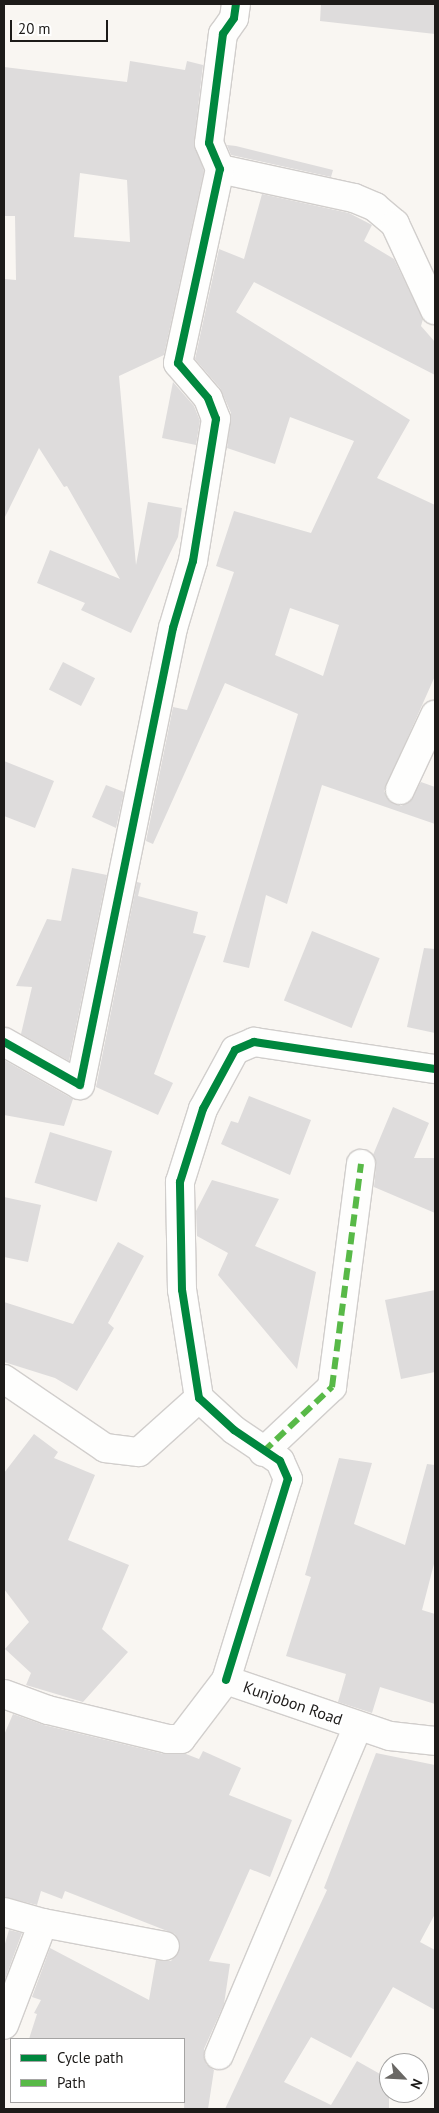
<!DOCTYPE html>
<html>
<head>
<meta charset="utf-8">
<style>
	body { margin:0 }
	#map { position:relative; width:439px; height:2113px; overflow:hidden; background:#f9f6f2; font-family:"PT Sans",sans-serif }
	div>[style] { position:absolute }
	.building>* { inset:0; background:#dedcdc; transform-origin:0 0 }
	.roads { filter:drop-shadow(1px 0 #d1cecc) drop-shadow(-1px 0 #d1cecc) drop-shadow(0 1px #d1cecc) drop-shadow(0 -1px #d1cecc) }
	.minor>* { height:28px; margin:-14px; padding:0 14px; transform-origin:14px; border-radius:14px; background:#fefefd }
	.quiet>* { height:6px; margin-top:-3px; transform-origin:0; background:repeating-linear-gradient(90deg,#58b947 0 12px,transparent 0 18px) }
	.cycleway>* { height:8px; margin:-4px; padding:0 4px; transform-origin:4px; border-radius:4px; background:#00873e }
	span { translate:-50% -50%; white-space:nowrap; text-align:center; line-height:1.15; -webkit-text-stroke:4.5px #fff; paint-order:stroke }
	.street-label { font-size:16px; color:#1d1b19 }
	.frame { position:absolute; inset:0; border:5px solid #1d1b19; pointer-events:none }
	.legend { position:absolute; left:10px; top:2038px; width:175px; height:65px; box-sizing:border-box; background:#fff; border:1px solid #a5a4a3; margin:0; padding:6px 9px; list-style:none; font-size:15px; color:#1d1b19 }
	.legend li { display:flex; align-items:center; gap:10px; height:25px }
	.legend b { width:25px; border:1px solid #a5a4a3 }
	.north { position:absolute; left:379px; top:2053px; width:50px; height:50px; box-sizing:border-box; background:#fff; border:1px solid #a5a4a3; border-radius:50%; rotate:115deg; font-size:14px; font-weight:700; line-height:20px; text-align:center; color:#1d1b19 }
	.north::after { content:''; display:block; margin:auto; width:18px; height:22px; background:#6a6865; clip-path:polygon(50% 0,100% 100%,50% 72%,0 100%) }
	.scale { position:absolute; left:10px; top:20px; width:98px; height:22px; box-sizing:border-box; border:2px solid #1d1b19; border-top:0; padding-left:6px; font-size:15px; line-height:18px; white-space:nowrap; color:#1d1b19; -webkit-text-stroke:4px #fff; paint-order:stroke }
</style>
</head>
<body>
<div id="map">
	<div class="building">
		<i style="clip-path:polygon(321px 4px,435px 4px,435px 34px,320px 21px)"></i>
		<i style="clip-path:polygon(evenodd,130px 61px,185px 70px,187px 61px,203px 65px,194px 142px,204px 171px,164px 355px,119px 376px,136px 565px,148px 502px,182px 508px,178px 537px,131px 633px,81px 610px,85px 603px,37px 583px,50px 550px,120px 579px,67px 486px,64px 487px,39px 448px,4px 519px,4px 293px,5px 279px,16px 280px,15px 216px,4px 216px,4px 67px,127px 82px,130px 61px,80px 173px,127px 180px,130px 242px,74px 237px,80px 173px)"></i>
		<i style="clip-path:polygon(227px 145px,236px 146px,333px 170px,331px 177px,231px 155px)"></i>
		<i style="clip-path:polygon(evenodd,262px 194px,349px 213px,372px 225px,364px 241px,394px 259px,423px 319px,421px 326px,435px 342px,435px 375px,254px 282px,236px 312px,410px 420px,377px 478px,435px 505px,435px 676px,384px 791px,388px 799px,401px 806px,409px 802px,421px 782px,435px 787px,435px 824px,322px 785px,287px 904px,266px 895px,249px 968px,223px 962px,298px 714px,225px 683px,153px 844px,146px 841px,173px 707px,187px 710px,234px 572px,216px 566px,234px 511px,311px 533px,354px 441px,290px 417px,275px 464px,227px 448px,231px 413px,220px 388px,195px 359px,219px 249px,244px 259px,262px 194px,290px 608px,339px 625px,323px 676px,275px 655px,290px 608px)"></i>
		<i style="clip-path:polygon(173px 382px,194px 406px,200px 421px,196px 445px,162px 438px)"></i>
		<i style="left:63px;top:662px;width:36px;height:31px;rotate:27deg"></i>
		<i style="clip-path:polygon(4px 761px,54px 781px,35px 828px,4px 816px)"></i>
		<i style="clip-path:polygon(106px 785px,124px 792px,116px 828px,92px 817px)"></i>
		<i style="clip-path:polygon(72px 868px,107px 875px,69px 1061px,21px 1034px,32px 987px,16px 986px,47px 919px,61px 921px)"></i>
		<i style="clip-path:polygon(137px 882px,141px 883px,138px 896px,198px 912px,193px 933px,206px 936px,154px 1074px,173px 1083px,158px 1115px,96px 1087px)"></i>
		<i style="left:312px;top:931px;width:73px;height:75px;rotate:22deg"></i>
		<i style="clip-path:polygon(424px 948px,435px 949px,435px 1033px,407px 1027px)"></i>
		<i style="clip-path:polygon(4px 1060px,73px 1099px,64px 1126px,4px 1115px)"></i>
		<i style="clip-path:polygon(249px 1096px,311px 1120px,290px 1175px,221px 1144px,231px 1121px,238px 1123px)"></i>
		<i style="clip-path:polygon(393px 1107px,429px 1123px,414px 1158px,435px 1158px,435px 1213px,374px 1187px,376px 1166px,373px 1155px)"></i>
		<i style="left:50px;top:1132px;width:65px;height:53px;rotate:17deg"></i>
		<i style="clip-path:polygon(212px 1180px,279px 1199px,255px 1246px,316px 1272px,297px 1369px,218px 1275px,228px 1253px,197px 1236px,196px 1211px)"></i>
		<i style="clip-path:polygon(4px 1197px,41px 1205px,28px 1262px,4px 1257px)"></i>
		<i style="clip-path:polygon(118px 1242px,144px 1256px,108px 1323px,114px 1328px,77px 1391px,55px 1378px,4px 1362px,4px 1302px,73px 1324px)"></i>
		<i style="clip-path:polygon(435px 1290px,435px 1372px,401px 1379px,385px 1300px)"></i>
		<i style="clip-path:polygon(34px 1434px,58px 1452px,54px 1458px,95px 1475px,68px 1540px,129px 1565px,102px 1629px,128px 1652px,83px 1702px,26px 1685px,31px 1673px,5px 1649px,29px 1622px,4px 1589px,4px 1473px)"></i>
		<i style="clip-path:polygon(339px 1458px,372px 1463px,354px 1524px,405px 1545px,427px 1464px,435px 1465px,435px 1560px,422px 1610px,435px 1614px,435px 1704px,380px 1687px,372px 1713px,338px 1702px,346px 1674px,286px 1656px,311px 1577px,305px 1575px)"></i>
		<i style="clip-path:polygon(13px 1714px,44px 1725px,164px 1754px,186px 1754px,199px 1759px,203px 1751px,241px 1768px,229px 1795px,292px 1820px,270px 1877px,250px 1869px,209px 1961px,230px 1964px,224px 2004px,204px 2049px,206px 2064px,214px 2070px,208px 2109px,184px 2109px,184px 2039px,29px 2039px,37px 2014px,34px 2013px,41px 2000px,32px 1997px,50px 1948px,149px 2000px,156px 1960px,171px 1961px,180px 1948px,175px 1934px,65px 1891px,62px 1899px,41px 1891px,37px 1905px,4px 1897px,4px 1735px)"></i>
		<i style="clip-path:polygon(376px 1753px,435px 1765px,435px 1914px,420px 1942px,435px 1950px,435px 2010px,393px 1987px,351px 2058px,311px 2037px,284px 2082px,331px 2105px,357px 2061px,389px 2079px,389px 2109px,225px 2109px,327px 1890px,324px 1888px)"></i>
		<i style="clip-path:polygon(9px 1930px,22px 1933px,4px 1982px,4px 1947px)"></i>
	</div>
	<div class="roads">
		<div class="minor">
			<i style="left:220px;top:169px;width:137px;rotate:12.2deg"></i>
			<i style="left:354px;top:198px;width:23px;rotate:23deg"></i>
			<i style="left:375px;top:207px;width:26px;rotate:40deg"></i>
			<i style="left:395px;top:224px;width:95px;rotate:65.1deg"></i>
			<i style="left:400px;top:790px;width:83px;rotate:-65deg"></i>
			<i style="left:4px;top:1042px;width:87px;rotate:29.5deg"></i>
			<i style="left:80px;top:1085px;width:466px;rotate:-78.5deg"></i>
			<i style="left:173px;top:628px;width:70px;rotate:-73.4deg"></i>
			<i style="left:193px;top:561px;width:144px;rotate:-80.8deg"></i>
			<i style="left:216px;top:419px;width:22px;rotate:-111deg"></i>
			<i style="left:208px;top:398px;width:46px;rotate:-130.6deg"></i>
			<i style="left:178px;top:363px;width:198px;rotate:-77.8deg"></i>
			<i style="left:220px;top:169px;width:28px;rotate:-113deg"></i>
			<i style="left:209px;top:143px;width:110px;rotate:-82.7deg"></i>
			<i style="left:223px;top:34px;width:19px;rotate:-55deg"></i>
			<i style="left:234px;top:18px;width:14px;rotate:-82deg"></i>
			<i style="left:4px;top:1379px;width:122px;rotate:34.3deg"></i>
			<i style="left:105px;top:1448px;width:34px;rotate:7deg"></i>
			<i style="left:139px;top:1452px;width:81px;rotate:-42deg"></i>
			<i style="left:263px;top:1452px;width:95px;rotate:-43.3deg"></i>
			<i style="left:332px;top:1387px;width:225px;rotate:-82.6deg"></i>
			<i style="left:226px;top:1680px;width:210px;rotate:-72.9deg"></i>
			<i style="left:288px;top:1479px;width:20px;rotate:-114deg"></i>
			<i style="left:280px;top:1461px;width:55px;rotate:-146deg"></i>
			<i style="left:234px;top:1430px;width:47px;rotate:-137.6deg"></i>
			<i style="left:199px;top:1398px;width:109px;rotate:-98.9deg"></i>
			<i style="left:182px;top:1290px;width:108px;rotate:-91.1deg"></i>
			<i style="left:180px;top:1182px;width:77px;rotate:-72.5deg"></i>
			<i style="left:203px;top:1109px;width:67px;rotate:-61.5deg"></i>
			<i style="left:235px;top:1050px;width:21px;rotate:-23deg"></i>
			<i style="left:254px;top:1042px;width:183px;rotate:8.5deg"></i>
			<i style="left:4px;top:1694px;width:47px;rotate:20deg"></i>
			<i style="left:48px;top:1710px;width:123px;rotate:13.6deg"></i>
			<i style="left:168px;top:1739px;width:13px"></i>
			<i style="left:181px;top:1739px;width:74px;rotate:-52.7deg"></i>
			<i style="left:226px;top:1680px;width:173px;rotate:18.9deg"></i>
			<i style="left:390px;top:1736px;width:45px;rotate:6.3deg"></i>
			<i style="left:4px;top:1912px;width:41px;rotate:15.8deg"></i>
			<i style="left:43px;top:1923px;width:109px;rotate:110.9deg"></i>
			<i style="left:43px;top:1923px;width:124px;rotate:10.7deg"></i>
			<i style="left:219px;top:2055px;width:357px;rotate:-67.1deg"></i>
		</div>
	</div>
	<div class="quiet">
		<i style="left:263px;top:1452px;width:95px;rotate:-43.3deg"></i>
		<i style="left:332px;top:1387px;width:225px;rotate:-82.6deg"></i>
	</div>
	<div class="cycleway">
		<i style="left:4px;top:1042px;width:87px;rotate:29.5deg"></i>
		<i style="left:80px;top:1085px;width:466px;rotate:-78.5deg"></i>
		<i style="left:173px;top:628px;width:70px;rotate:-73.4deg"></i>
		<i style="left:193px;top:561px;width:144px;rotate:-80.8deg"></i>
		<i style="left:216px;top:419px;width:22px;rotate:-111deg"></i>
		<i style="left:208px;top:398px;width:46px;rotate:-130.6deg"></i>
		<i style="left:178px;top:363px;width:198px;rotate:-77.8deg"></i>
		<i style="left:220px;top:169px;width:28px;rotate:-113deg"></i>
		<i style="left:209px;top:143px;width:110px;rotate:-82.7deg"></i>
		<i style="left:223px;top:34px;width:19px;rotate:-55deg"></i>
		<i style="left:234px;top:18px;width:14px;rotate:-82deg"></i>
		<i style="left:226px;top:1680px;width:210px;rotate:-72.9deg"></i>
		<i style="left:288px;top:1479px;width:20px;rotate:-114deg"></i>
		<i style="left:280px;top:1461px;width:55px;rotate:-146deg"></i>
		<i style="left:234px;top:1430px;width:47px;rotate:-137.6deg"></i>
		<i style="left:199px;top:1398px;width:109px;rotate:-98.9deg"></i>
		<i style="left:182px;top:1290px;width:108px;rotate:-91.1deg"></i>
		<i style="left:180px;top:1182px;width:77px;rotate:-72.5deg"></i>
		<i style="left:203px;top:1109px;width:67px;rotate:-61.5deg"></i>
		<i style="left:235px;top:1050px;width:21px;rotate:-23deg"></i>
		<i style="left:254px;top:1042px;width:183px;rotate:8.5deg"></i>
	</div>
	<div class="street-label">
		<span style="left:293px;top:1703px;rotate:19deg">Kunjobon Road</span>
	</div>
	<div class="frame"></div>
	<ul class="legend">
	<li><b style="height:6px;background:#00873e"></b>Cycle path</li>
	<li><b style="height:6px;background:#58b947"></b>Path</li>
	</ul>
	<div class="north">N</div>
	<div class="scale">20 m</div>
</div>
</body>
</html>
